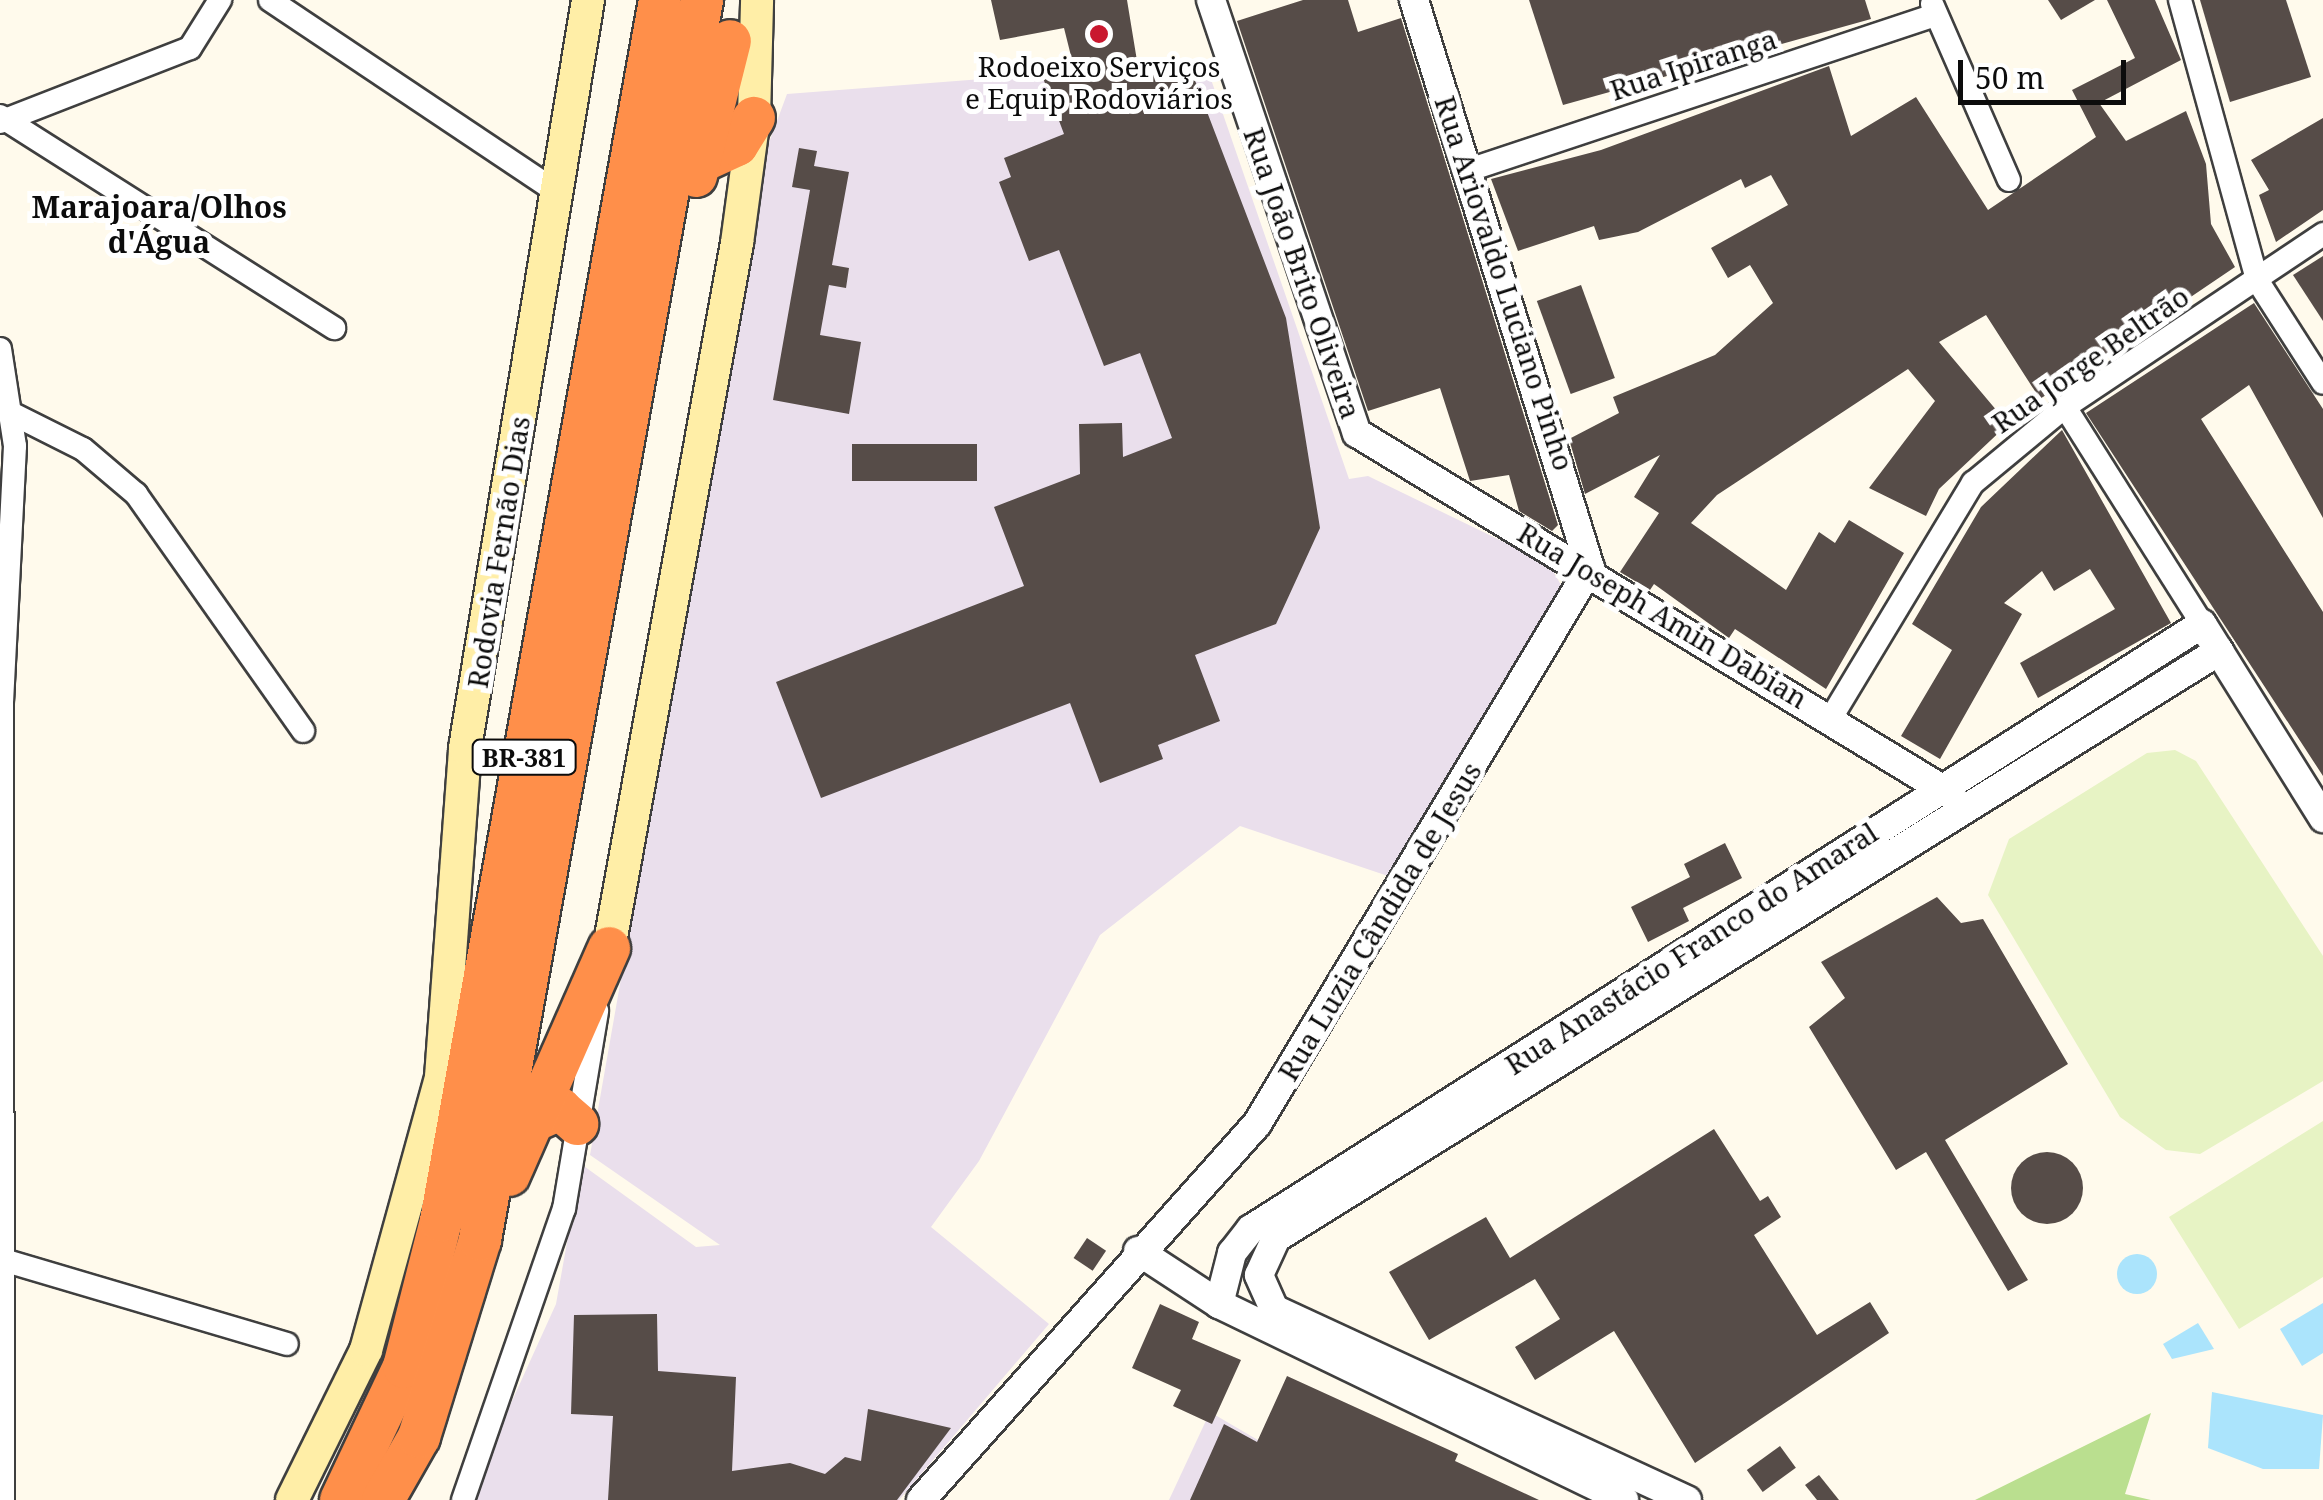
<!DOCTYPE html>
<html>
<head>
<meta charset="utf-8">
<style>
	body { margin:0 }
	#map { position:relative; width:2323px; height:1500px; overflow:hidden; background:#fffaec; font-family:"Noto Serif",serif }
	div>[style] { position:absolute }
	.industrial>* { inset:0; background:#eadfec }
	.forest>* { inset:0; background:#badf8f }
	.pitch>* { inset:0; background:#e7f3c4 }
	.water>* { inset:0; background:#abe4fc }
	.round { border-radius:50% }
	.building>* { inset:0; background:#564c48; transform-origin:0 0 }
	.roads { filter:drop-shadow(2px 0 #3f3f3f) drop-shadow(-2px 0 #3f3f3f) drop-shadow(0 2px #3f3f3f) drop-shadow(0 -2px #3f3f3f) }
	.minor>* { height:22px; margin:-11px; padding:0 11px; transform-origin:11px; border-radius:11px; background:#fff }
	.tertiary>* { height:28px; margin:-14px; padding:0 14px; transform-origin:14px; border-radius:14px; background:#fff }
	.secondary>* { height:32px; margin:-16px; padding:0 16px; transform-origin:16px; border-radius:16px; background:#ffeea7 }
	.motorway>* { height:42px; margin:-21px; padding:0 21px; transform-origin:21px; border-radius:21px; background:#ff8f4a }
	.dots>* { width:28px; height:28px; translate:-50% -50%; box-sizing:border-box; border:5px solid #fff; border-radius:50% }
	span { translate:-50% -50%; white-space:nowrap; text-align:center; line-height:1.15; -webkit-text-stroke:10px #fff; paint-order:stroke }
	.shield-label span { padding:2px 8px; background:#fff; border:2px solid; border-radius:8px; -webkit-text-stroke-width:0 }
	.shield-label { font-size:25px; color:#0c0c0c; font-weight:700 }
	.street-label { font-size:28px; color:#0c0c0c }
	.poi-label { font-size:28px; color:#0c0c0c }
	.neighbourhood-label { font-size:30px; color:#0c0c0c; font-weight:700 }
	.scale { position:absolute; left:1958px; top:60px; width:168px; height:45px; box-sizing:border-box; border:5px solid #0c0c0c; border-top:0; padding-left:12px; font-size:30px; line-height:35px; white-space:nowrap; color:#0c0c0c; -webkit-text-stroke:8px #fff; paint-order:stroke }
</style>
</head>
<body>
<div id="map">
	<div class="industrial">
		<i style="clip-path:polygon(1205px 62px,1349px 479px,1368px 476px,1549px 564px,1561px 585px,1388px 876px,1240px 826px,1100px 935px,979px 1161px,931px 1227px,1049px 1324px,899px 1500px,467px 1500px,556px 1304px,581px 1164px,696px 1247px,720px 1245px,590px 1155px,767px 148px,787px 94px)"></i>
		<i style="clip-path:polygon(1210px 1412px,1360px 1500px,1169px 1500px)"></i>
	</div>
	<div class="forest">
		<i style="clip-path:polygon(2151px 1413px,2125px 1494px,2151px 1500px,1975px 1500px)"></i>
	</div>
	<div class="pitch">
		<i style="clip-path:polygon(2175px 750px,2196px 761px,2323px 956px,2323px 1081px,2200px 1154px,2166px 1150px,2120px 1117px,1988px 895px,2009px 839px,2147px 753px)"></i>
		<i style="clip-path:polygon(2323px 1121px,2323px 1277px,2239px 1329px,2169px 1217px)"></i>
	</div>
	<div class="water">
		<i class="round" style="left:2117px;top:1254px;width:40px;height:40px"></i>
		<i style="clip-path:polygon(2323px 1303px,2323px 1353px,2302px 1366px,2280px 1329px)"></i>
		<i style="clip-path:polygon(2198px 1323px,2214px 1349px,2172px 1359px,2163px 1344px)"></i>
		<i style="clip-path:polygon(2212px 1392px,2323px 1415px,2319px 1469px,2263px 1469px,2208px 1448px)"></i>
	</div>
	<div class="building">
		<i style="clip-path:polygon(991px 0,1127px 0,1139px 73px,1191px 70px,1286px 318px,1320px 528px,1276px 624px,1195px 655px,1220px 721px,1158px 745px,1163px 759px,1100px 783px,1070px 703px,821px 798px,776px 682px,1024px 586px,994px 507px,1080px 474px,1079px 424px,1122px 423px,1123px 457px,1172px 438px,1140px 353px,1104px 366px,1059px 250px,1029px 261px,999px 182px,1011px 177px,1004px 158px,1064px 134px,1043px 78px,1076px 76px,1064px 28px,1000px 40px)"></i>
		<i style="clip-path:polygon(1303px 0,1348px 0,1358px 32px,1401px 18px,1558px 525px,1552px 531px,1519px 511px,1509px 475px,1470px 481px,1440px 388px,1368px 411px,1237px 21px)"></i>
		<i style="clip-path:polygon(1529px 0,1865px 0,1871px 19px,1563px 105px)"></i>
		<i style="clip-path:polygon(2048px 0,2095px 0,2061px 20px)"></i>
		<i style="clip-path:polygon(2107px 0,2155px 0,2181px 60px,2099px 103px,2126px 141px,2186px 111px,2206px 164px,2211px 224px,2235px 267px,2040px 399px,1986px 315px,1939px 342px,2008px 424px,1939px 489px,1926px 516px,1869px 488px,1935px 401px,1908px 369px,1717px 495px,1691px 523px,1786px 590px,1819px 532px,1835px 543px,1849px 520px,1904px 553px,1826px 689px,1735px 629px,1729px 638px,1654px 584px,1650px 590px,1620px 572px,1659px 513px,1634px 497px,1660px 455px,1585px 494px,1569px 439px,1619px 413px,1613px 397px,1715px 355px,1773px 303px,1750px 265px,1728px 278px,1711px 248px,1788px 205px,1771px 175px,1745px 188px,1741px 179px,1638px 232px,1599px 240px,1594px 226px,1518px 251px,1491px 179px,1601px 150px,1829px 66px,1851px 136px,1916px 97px,1988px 210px,2096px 137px,2072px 90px,2135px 58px)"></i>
		<i style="clip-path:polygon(2200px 0,2286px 0,2311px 77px,2230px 102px)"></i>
		<i style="clip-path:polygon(2323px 118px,2323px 210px,2276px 242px,2259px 195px,2269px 190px,2251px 160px)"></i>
		<i style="clip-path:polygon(799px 148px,817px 151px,814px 166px,849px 172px,832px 265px,849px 268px,846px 288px,829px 285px,820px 335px,861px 342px,849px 414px,773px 400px,810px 190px,792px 187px)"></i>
		<i style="clip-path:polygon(2323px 256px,2323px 321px,2293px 275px)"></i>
		<i style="left:1581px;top:285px;width:99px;height:47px;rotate:70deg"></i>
		<i style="clip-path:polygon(2254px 303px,2323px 409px,2323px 518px,2249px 385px,2201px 419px,2323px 612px,2323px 776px,2086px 413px)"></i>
		<i style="clip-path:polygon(2062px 430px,2171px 623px,2038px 698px,2020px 663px,2115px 609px,2090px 569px,2054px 591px,2042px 571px,2004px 603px,2022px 614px,1940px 759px,1901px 736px,1952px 650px,1912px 624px,1981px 507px)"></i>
		<i style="left:977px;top:444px;width:37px;height:125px;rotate:90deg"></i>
		<i style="clip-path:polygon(1725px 843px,1742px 878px,1683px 908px,1689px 921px,1648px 942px,1631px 907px,1690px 877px,1684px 864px)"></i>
		<i style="clip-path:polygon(1937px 897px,1961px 923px,1983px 919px,2068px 1064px,1945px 1140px,2028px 1280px,2008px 1291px,1926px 1152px,1896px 1170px,1809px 1027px,1845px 998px,1821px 962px)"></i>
		<i style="clip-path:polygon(1714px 1129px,1760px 1201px,1768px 1196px,1781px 1217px,1754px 1235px,1817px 1335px,1870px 1302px,1889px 1333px,1695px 1463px,1614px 1331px,1535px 1380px,1515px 1347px,1560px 1319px,1535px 1279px,1429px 1340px,1389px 1272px,1486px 1217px,1510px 1258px)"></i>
		<i class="round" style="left:2011px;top:1152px;width:72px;height:72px"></i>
		<i style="left:1087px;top:1238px;width:23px;height:24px;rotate:34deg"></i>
		<i style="clip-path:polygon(1160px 1304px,1199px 1322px,1192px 1339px,1241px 1360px,1212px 1424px,1173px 1406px,1181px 1390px,1132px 1368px)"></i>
		<i style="clip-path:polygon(657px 1314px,658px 1371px,736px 1377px,732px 1471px,790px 1463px,825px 1474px,845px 1457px,861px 1461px,868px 1409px,951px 1428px,897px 1500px,608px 1500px,613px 1416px,571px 1414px,574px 1315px)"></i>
		<i style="clip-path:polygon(1287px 1376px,1458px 1454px,1455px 1461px,1539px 1500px,1190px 1500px,1224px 1424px,1257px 1442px)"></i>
		<i style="left:1780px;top:1446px;width:27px;height:41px;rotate:54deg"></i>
		<i style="clip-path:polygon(1819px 1475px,1839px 1500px,1817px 1500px,1805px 1485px)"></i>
	</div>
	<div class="roads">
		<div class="minor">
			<i style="left:270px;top:0;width:339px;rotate:33.8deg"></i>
			<i style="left:2180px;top:0;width:290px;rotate:74.6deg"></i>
			<i style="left:2257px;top:280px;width:122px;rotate:57.3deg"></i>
			<i style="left:1932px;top:4px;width:192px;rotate:66.4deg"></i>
			<i style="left:0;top:116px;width:396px;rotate:32.4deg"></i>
			<i style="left:0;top:122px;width:204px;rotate:-21.3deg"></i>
			<i style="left:190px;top:48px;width:57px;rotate:-58deg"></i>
			<i style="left:1469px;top:170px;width:492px;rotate:-18.4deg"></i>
			<i style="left:0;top:349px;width:98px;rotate:81.2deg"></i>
			<i style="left:15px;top:446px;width:255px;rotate:92.9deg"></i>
			<i style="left:2px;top:701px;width:799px;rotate:89.93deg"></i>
			<i style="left:2065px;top:407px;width:257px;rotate:57.7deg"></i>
			<i style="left:11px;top:413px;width:80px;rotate:26.6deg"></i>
			<i style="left:83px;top:449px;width:70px;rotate:40.3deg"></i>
			<i style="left:136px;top:494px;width:290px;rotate:54.8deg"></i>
			<i style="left:1831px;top:718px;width:275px;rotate:-58.9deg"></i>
			<i style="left:1973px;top:483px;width:119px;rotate:-39.6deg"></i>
			<i style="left:2065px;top:407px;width:311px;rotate:-33.8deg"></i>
			<i style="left:0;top:1259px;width:299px;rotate:16.5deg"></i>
			<i style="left:463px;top:1500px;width:308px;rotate:-70.9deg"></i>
			<i style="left:564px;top:1209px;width:201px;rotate:-80.5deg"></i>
		</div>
		<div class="tertiary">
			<i style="left:1211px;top:0;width:457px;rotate:71.4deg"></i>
			<i style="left:1357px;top:433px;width:696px;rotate:31.32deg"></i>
			<i style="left:1138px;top:1251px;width:97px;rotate:33.2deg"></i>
			<i style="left:1219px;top:1304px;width:450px;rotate:25.8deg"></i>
			<i style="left:1219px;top:1304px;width:53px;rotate:-75.7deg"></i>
			<i style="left:1232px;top:1253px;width:31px;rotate:-52deg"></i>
			<i style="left:1251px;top:1229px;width:1127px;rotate:-32.46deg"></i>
			<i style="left:2202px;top:624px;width:229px;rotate:58deg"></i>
			<i style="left:921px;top:1500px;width:504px;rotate:-48.22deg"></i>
			<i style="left:1257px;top:1124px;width:648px;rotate:-59.08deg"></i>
			<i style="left:1590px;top:568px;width:595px;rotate:-107.22deg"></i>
			<i style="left:1687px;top:1500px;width:455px;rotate:-155.2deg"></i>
			<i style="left:1274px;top:1309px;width:37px;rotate:-114deg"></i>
			<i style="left:1259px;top:1275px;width:41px;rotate:-65.3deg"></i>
			<i style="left:1276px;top:1238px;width:1111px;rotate:-31.9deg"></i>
		</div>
		<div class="secondary">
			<i style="left:609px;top:948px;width:717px;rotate:-79.71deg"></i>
			<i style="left:737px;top:243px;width:126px;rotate:-82.3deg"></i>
			<i style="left:754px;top:118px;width:118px;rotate:-88.5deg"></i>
			<i style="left:292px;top:1500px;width:167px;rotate:-63.7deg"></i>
			<i style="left:366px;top:1350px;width:283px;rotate:-74.6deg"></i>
			<i style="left:441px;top:1077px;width:330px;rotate:-85.8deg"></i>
			<i style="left:465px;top:748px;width:758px;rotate:-80.66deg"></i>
		</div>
		<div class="motorway">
			<i style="left:698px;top:163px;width:43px;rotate:-24.8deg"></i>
			<i style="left:737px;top:145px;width:32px;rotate:-58deg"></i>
			<i style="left:696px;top:176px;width:139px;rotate:-75.9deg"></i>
			<i style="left:533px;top:1121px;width:30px;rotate:-24deg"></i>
			<i style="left:560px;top:1109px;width:23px;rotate:41deg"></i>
			<i style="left:509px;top:1175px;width:248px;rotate:-66.2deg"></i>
			<i style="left:341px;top:1500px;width:147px;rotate:-64.7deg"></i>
			<i style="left:404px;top:1367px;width:151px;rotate:-75.8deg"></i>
			<i style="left:441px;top:1221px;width:1240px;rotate:-79.83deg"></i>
			<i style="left:383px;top:1500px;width:73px;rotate:-60.3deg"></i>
			<i style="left:419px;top:1437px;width:206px;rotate:-72.8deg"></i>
			<i style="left:480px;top:1240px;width:1260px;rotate:-79.85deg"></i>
		</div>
	</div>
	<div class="dots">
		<i style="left:1099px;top:34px;background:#c9172e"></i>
	</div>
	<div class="shield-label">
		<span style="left:524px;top:757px">BR-381</span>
	</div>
	<div class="street-label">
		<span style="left:1693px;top:64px;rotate:-18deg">Rua Ipiranga</span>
		<span style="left:1303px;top:273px;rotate:71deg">Rua João Brito Oliveira</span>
		<span style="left:1505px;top:283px;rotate:72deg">Rua Ariovaldo Luciano Pinho</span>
		<span style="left:2090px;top:359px;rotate:-35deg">Rua Jorge Beltrão</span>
		<span style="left:498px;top:552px;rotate:-81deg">Rodovia Fernão Dias</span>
		<span style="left:1663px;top:615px;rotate:31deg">Rua Joseph Amin Dabian</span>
		<span style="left:1379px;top:921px;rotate:-59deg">Rua Luzia Cândida de Jesus</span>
		<span style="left:1691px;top:948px;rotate:-33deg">Rua Anastácio Franco do Amaral</span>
	</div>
	<div class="poi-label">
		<span style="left:1099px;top:82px">Rodoeixo Serviços<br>e Equip Rodoviários</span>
	</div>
	<div class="neighbourhood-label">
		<span style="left:159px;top:224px">Marajoara/Olhos<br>d'Água</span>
	</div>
	<div class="scale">50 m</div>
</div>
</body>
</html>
